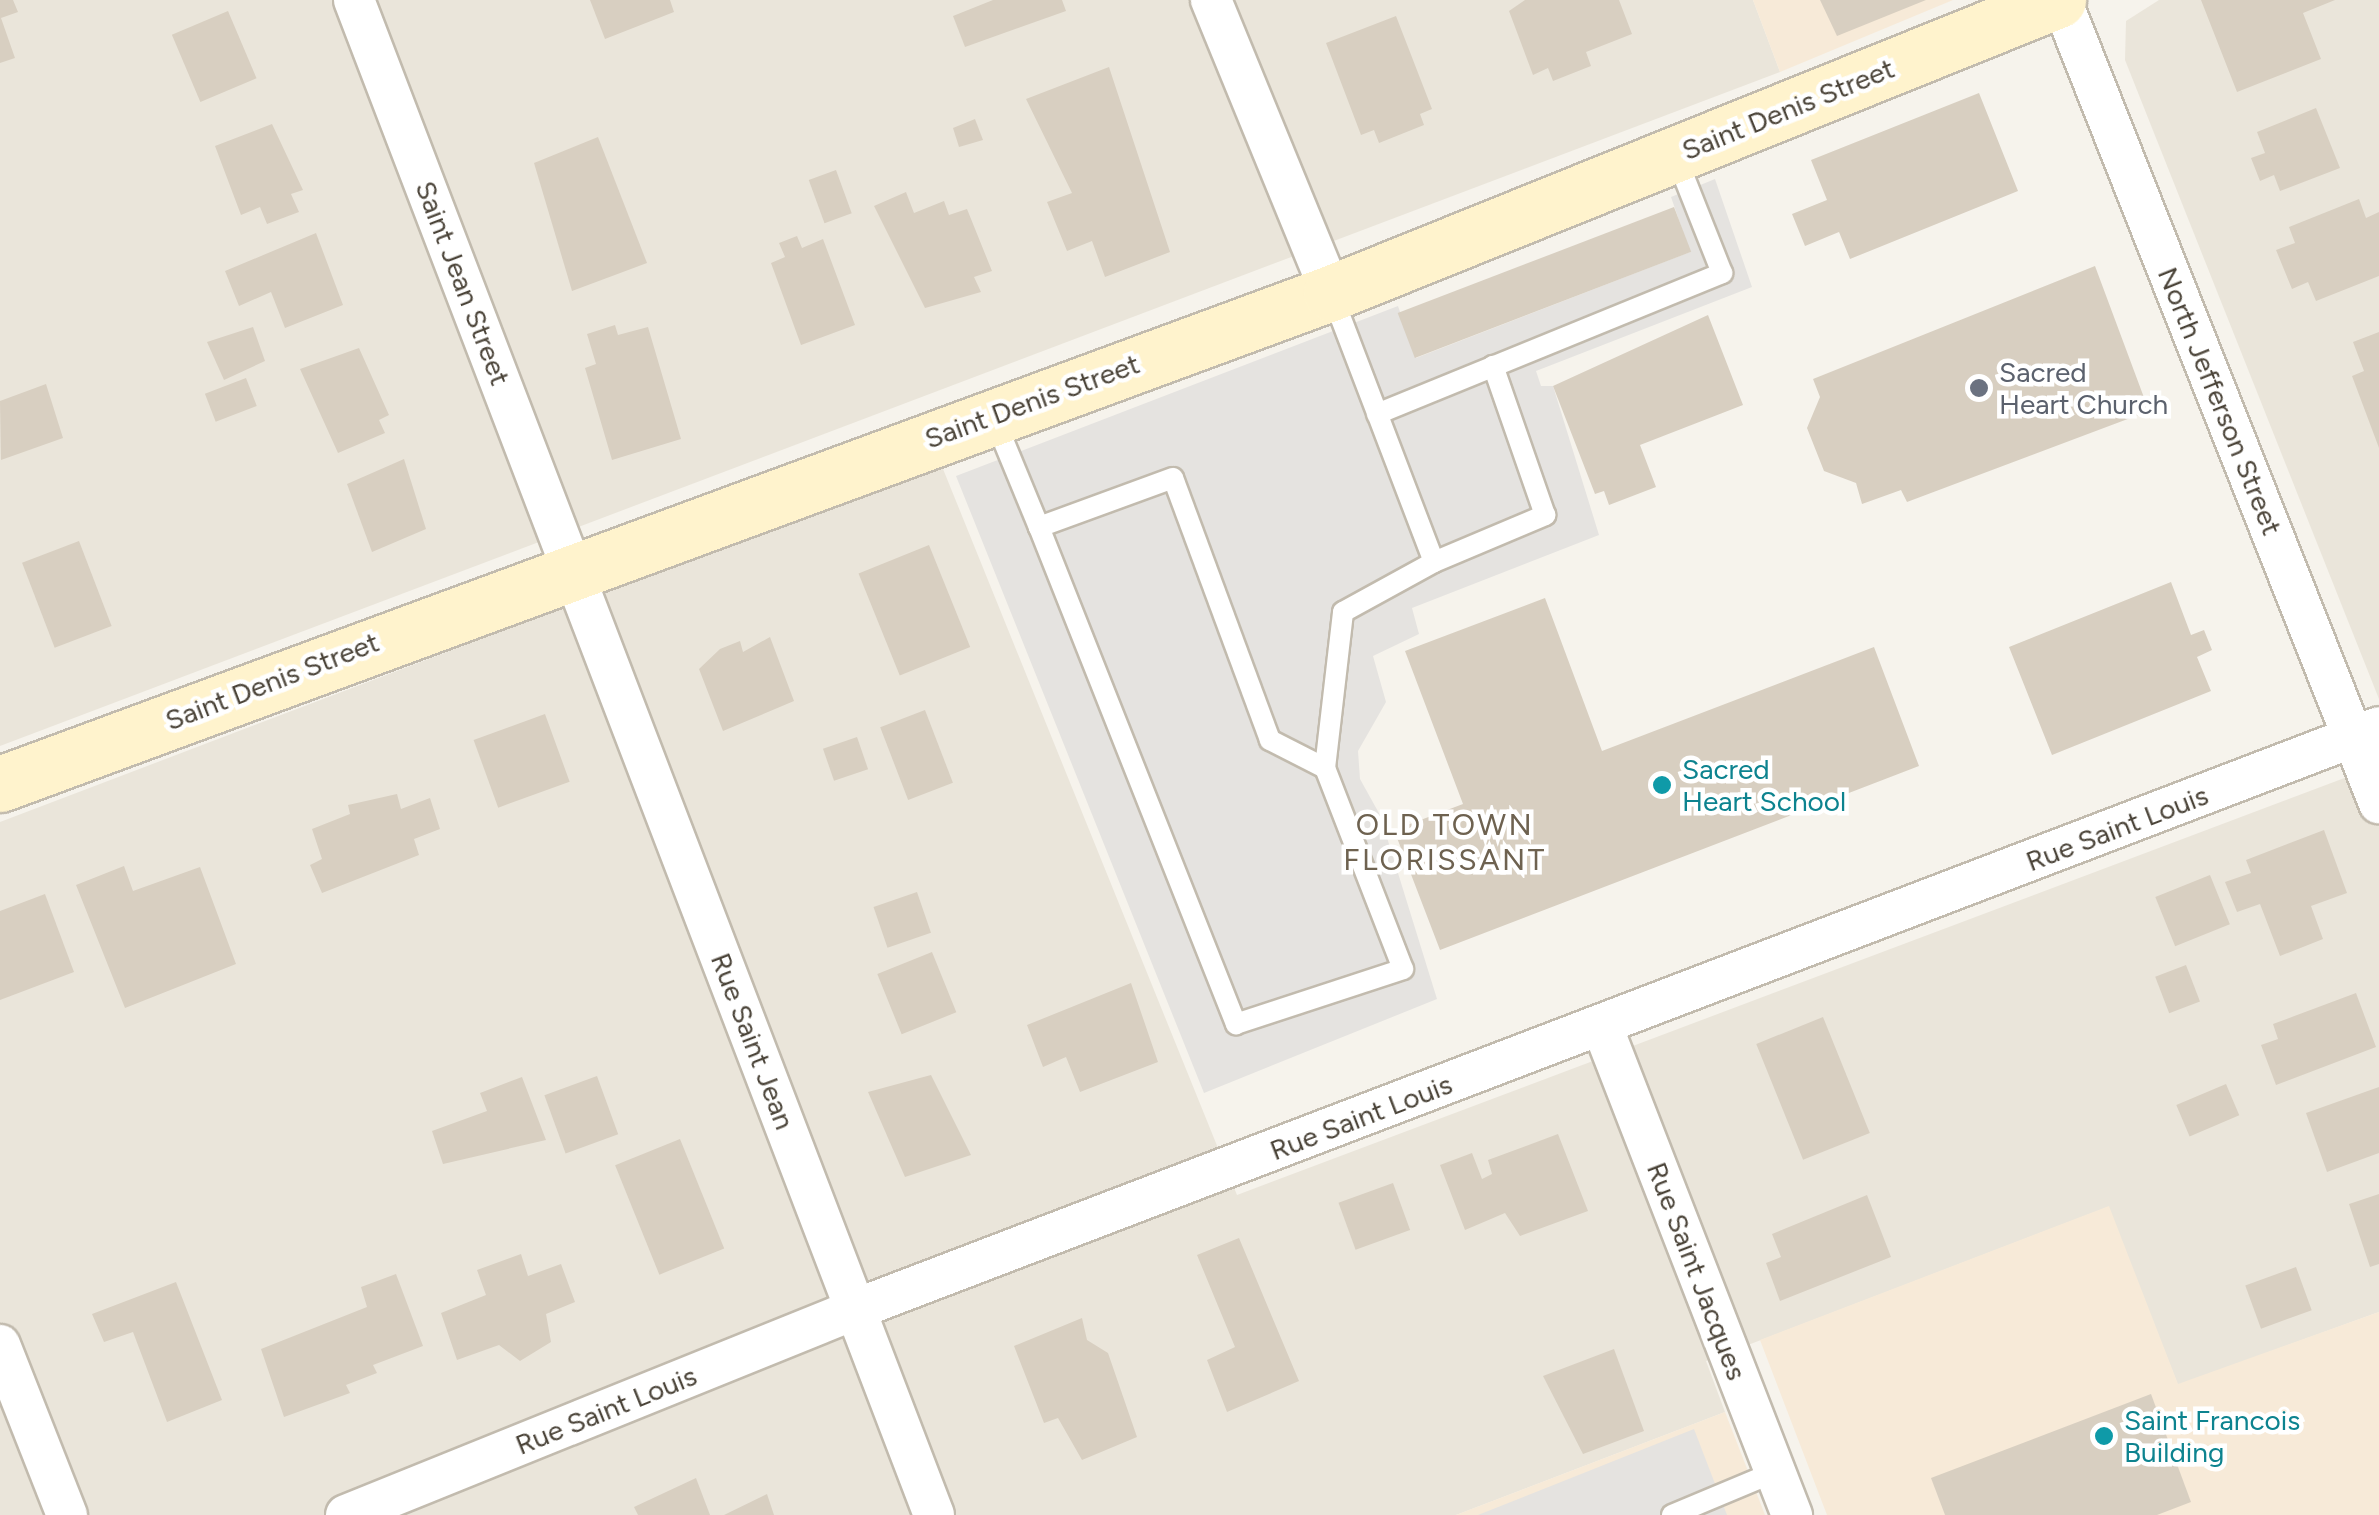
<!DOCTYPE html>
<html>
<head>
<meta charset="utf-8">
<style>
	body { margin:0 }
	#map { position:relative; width:2379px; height:1515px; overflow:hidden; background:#f6f3ec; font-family:Figtree,sans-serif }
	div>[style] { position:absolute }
	.residential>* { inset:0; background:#eae5da }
	.commercial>* { inset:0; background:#f7ead8 }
	.parking>* { inset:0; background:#e5e3e0 }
	.building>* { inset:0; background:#d8cfc1; transform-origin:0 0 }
	.roads { filter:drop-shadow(2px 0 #c2bbae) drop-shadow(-2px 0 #c2bbae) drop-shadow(0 2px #c2bbae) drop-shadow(0 -2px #c2bbae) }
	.lane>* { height:20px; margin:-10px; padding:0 10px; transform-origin:10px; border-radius:10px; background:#fff }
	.street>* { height:40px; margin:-20px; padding:0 20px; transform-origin:20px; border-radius:20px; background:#fff }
	.secondary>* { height:55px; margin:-27.5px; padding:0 27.5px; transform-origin:27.5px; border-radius:27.5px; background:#fff3cd }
	.dots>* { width:28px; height:28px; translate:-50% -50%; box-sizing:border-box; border:5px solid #fff; border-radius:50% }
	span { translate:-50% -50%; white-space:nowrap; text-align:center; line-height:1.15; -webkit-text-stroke:9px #fff; paint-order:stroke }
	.street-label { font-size:28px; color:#4b4439 }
	.worship-label { font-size:28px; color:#5b616d }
	.left { translate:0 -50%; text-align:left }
	.culture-label { font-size:28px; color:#0d838f }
	.neighbourhood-label { font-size:30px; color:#6e6250; letter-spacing:2.5px }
</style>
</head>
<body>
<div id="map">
	<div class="residential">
		<i style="clip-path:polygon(0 0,1753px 0,1780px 72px,0 746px)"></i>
		<i style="clip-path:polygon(2159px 0,2379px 0,2379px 699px,2125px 60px,2126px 21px)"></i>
		<i style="clip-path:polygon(941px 464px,1237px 1195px,2379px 765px,2379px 1312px,2178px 1385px,2108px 1207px,1706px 1361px,1725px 1412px,1456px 1515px,0 1515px,0 822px)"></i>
	</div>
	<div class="commercial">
		<i style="clip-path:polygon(1753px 0,1953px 0,1780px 72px)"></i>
		<i style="clip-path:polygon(2109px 1206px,2178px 1384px,2379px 1312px,2379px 1515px,1827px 1515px,1760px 1340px)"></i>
		<i style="clip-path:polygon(1725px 1412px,1765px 1515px,1456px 1515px)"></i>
	</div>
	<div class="parking">
		<i style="clip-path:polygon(1715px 179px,1752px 287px,1536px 371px,1541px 386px,1553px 386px,1599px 535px,1412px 608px,1419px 634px,1373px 656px,1386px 702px,1358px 751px,1360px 779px,1380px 815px,1437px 999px,1204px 1093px,956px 476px,1398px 306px,1416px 358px,1690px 252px,1671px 197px)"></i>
		<i style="clip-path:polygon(1694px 1429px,1727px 1515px,1478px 1515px)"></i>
	</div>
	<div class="building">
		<i style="clip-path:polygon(0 0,13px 0,18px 12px,1px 18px,15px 58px,0 63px)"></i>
		<i style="clip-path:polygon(590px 0,670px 0,674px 12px,605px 39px)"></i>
		<i style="clip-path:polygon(993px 0,1062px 0,1066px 11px,965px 47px,953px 16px)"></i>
		<i style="clip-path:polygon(1525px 0,1619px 0,1632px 34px,1586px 52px,1591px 66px,1553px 81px,1548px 68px,1533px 75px,1509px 11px)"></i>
		<i style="clip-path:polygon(1820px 0,1926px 0,1837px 36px)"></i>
		<i style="clip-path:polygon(2201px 0,2335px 0,2303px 13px,2321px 59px,2237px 92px)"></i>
		<i style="left:228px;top:11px;width:73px;height:61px;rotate:67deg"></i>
		<i style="clip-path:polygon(1396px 16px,1432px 109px,1420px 114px,1424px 125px,1379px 143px,1374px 130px,1361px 135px,1326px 43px)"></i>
		<i style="clip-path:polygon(1109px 67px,1170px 252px,1105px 277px,1092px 241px,1067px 251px,1047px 202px,1072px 193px,1026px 99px)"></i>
		<i style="clip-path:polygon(1979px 93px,2018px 191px,1850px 259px,1839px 232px,1805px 246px,1792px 214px,1827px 200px,1811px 160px)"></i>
		<i style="clip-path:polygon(2316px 108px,2340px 168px,2280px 191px,2274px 175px,2260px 181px,2251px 158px,2265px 153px,2257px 132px)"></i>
		<i style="clip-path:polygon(975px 119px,983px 140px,959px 147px,953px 128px)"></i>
		<i style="clip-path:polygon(272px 124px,303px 190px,291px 194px,299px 212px,267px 224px,260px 207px,241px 215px,215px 146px)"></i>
		<i style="clip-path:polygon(598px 137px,647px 263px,572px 291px,534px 163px)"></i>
		<i style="left:836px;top:170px;width:46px;height:29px;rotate:70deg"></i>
		<i style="clip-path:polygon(906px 192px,914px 213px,944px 201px,949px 215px,967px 209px,992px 271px,974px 277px,981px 292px,925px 308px,874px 206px)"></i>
		<i style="clip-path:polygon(2359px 199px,2366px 218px,2379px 212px,2379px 276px,2316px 301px,2308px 282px,2292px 289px,2276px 250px,2295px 243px,2289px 227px)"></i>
		<i style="left:1674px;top:207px;width:48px;height:296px;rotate:69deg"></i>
		<i style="clip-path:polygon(316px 233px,343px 305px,285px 328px,271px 292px,239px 306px,225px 271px)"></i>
		<i style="clip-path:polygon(797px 236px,802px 248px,823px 239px,855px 325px,801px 345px,771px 263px,785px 257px,779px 243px)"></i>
		<i style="clip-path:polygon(2095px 266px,2149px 411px,1907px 502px,1901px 490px,1862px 504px,1856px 483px,1824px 471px,1807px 428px,1820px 397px,1813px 379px)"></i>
		<i style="clip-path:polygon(1708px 315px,1743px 405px,1640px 445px,1656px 487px,1609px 505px,1604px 491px,1595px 494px,1553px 386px)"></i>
		<i style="clip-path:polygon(615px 325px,618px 335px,648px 327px,681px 439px,612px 460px,585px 368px,596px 364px,587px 334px)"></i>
		<i style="clip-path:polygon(253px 327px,265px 361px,224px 380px,207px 342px)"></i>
		<i style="clip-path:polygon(2379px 332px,2379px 448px,2352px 376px,2364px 371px,2353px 342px)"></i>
		<i style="clip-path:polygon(359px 348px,389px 415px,379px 420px,385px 433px,338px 453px,300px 369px)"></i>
		<i style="left:246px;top:378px;width:30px;height:44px;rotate:69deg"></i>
		<i style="clip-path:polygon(46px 384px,63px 438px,1px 460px,0 401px)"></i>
		<i style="clip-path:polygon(404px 459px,426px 529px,372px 552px,347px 484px)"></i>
		<i style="left:79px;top:541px;width:91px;height:61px;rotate:69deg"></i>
		<i style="left:929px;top:545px;width:110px;height:76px;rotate:68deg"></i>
		<i style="clip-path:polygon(2171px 582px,2191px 635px,2204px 630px,2212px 650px,2197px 657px,2211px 691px,2052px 755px,2009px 647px)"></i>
		<i style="clip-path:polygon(1545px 598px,1602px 751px,1874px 647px,1919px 766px,1440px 950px,1394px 830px,1463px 804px,1405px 651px)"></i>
		<i style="clip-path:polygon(770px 637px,794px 701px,723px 731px,699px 669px,720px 649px,740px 641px,743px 652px)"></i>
		<i style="left:925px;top:710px;width:78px;height:48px;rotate:69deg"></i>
		<i style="left:545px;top:714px;width:72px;height:76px;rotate:70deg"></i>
		<i style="left:857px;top:737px;width:34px;height:36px;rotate:71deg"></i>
		<i style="clip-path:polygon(397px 794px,401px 809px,430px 798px,440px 829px,414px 839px,419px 855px,322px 893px,310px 865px,322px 859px,312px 829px,350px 814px,348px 805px)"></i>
		<i style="clip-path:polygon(2324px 830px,2347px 893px,2311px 906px,2323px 939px,2280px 956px,2260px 904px,2237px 912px,2225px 882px,2251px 873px,2246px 860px)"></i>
		<i style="clip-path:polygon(124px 866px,133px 891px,200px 867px,236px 964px,125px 1008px,76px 885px)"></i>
		<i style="left:2210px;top:875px;width:53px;height:59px;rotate:68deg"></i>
		<i style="left:917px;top:892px;width:43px;height:46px;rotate:71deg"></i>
		<i style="clip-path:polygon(45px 894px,74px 972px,0 1000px,0 911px)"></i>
		<i style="left:932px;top:952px;width:65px;height:59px;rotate:68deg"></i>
		<i style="left:2186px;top:965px;width:39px;height:33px;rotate:69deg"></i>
		<i style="clip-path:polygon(1131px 983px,1158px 1062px,1080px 1092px,1066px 1057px,1043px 1067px,1027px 1025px)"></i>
		<i style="clip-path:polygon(2356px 993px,2376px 1047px,2276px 1085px,2261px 1045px,2278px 1039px,2273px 1024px)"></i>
		<i style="left:1823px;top:1017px;width:125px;height:72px;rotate:68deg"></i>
		<i style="clip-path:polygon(931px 1075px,971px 1155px,905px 1177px,868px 1092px)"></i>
		<i style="left:597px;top:1076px;width:62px;height:56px;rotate:70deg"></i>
		<i style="clip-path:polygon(522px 1077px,546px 1140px,443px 1164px,432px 1131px,487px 1111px,480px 1093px)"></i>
		<i style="left:2226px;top:1084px;width:34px;height:54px;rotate:67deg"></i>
		<i style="clip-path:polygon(2379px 1087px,2379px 1153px,2327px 1172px,2306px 1113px)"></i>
		<i style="clip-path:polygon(1558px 1134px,1588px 1211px,1520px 1236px,1505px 1213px,1465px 1230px,1440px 1165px,1472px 1153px,1482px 1179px,1492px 1174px,1488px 1160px)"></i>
		<i style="left:680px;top:1139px;width:118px;height:70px;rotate:68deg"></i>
		<i style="left:1393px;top:1183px;width:50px;height:58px;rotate:70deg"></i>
		<i style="clip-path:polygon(2379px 1194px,2379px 1264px,2370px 1267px,2349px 1204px)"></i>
		<i style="clip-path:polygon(1867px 1195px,1891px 1257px,1780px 1301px,1766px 1263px,1781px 1257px,1772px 1234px)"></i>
		<i style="clip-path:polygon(1239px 1238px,1299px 1381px,1227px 1412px,1207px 1360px,1235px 1347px,1197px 1255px)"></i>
		<i style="clip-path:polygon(521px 1254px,528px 1276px,561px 1264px,575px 1302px,546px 1314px,551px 1342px,520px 1361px,499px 1345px,457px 1360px,441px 1313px,486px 1295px,477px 1270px)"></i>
		<i style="left:2296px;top:1267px;width:46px;height:54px;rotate:70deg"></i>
		<i style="clip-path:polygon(396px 1274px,423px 1346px,373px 1365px,377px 1373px,346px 1385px,350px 1393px,284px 1417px,261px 1349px,367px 1307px,361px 1287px)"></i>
		<i style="clip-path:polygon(176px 1282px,222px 1400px,167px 1422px,133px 1332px,104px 1342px,92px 1314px)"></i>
		<i style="clip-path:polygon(1082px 1318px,1087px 1340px,1108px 1353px,1137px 1437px,1082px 1460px,1058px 1418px,1044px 1423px,1014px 1346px)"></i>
		<i style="clip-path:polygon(1614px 1349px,1644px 1431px,1583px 1454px,1543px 1376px)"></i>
		<i style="clip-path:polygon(2151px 1394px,2191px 1502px,2157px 1515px,1945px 1515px,1931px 1478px)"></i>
		<i style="clip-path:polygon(696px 1478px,710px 1515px,638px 1515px,634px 1507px)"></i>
		<i style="clip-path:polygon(767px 1494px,774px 1515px,724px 1515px)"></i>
	</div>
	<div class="roads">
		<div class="lane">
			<i style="left:1377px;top:414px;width:373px;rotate:-22.2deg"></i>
			<i style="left:1722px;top:273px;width:125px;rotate:-111.6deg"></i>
			<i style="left:994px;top:418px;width:118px;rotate:67.6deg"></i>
			<i style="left:1434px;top:562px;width:121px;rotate:-22.9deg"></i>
			<i style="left:1545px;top:515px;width:158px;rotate:-109.2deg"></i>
			<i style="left:1325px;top:768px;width:62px;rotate:-153deg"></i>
			<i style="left:1270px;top:740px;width:279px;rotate:-110.3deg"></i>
			<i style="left:1173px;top:478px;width:143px;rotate:159.9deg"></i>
			<i style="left:1039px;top:527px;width:535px;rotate:68.38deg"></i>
			<i style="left:1236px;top:1024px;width:176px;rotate:-18.2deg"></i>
			<i style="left:1403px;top:969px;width:216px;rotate:-111.2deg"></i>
			<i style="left:1325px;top:768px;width:157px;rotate:-83.4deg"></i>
			<i style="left:1343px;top:612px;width:104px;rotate:-28.8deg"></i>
			<i style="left:1434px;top:562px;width:286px;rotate:-110.9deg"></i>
			<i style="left:1672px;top:1515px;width:112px;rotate:-22.7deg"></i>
		</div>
		<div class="street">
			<i style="left:354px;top:0;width:1622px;rotate:69.05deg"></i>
			<i style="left:1211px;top:0;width:317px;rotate:67.7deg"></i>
			<i style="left:2061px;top:0;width:864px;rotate:68.4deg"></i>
			<i style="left:1602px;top:1026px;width:525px;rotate:68.77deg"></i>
			<i style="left:0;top:1345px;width:183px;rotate:68.5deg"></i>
			<i style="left:346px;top:1515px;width:550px;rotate:-21.99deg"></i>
			<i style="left:856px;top:1309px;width:1630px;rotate:-20.91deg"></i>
		</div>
		<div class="secondary">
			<i style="left:0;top:784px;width:1419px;rotate:-20.25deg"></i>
			<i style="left:1331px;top:293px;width:784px;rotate:-21.95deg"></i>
		</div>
	</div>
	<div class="dots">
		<i style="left:1979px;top:388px;background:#6b7280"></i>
		<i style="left:1662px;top:785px;background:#0f9aa8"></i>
		<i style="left:2104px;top:1436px;background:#0f9aa8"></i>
	</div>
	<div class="street-label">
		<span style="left:1788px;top:109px;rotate:-22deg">Saint Denis Street</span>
		<span style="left:463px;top:283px;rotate:69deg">Saint Jean Street</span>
		<span style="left:1032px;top:401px;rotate:-20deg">Saint Denis Street</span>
		<span style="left:2220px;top:401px;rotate:68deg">North Jefferson Street</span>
		<span style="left:272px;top:681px;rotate:-21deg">Saint Denis Street</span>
		<span style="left:2117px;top:828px;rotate:-21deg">Rue Saint Louis</span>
		<span style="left:753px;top:1041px;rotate:69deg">Rue Saint Jean</span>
		<span style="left:1361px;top:1117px;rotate:-21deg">Rue Saint Louis</span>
		<span style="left:1697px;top:1271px;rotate:69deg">Rue Saint Jacques</span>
		<span style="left:606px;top:1410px;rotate:-22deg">Rue Saint Louis</span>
	</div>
	<div class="worship-label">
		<span class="left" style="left:1999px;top:388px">Sacred<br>Heart Church</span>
	</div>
	<div class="culture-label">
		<span class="left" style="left:1682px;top:785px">Sacred<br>Heart School</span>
		<span class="left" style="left:2124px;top:1436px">Saint Francois<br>Building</span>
	</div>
	<div class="neighbourhood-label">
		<span style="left:1445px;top:842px">OLD TOWN<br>FLORISSANT</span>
	</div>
</div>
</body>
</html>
